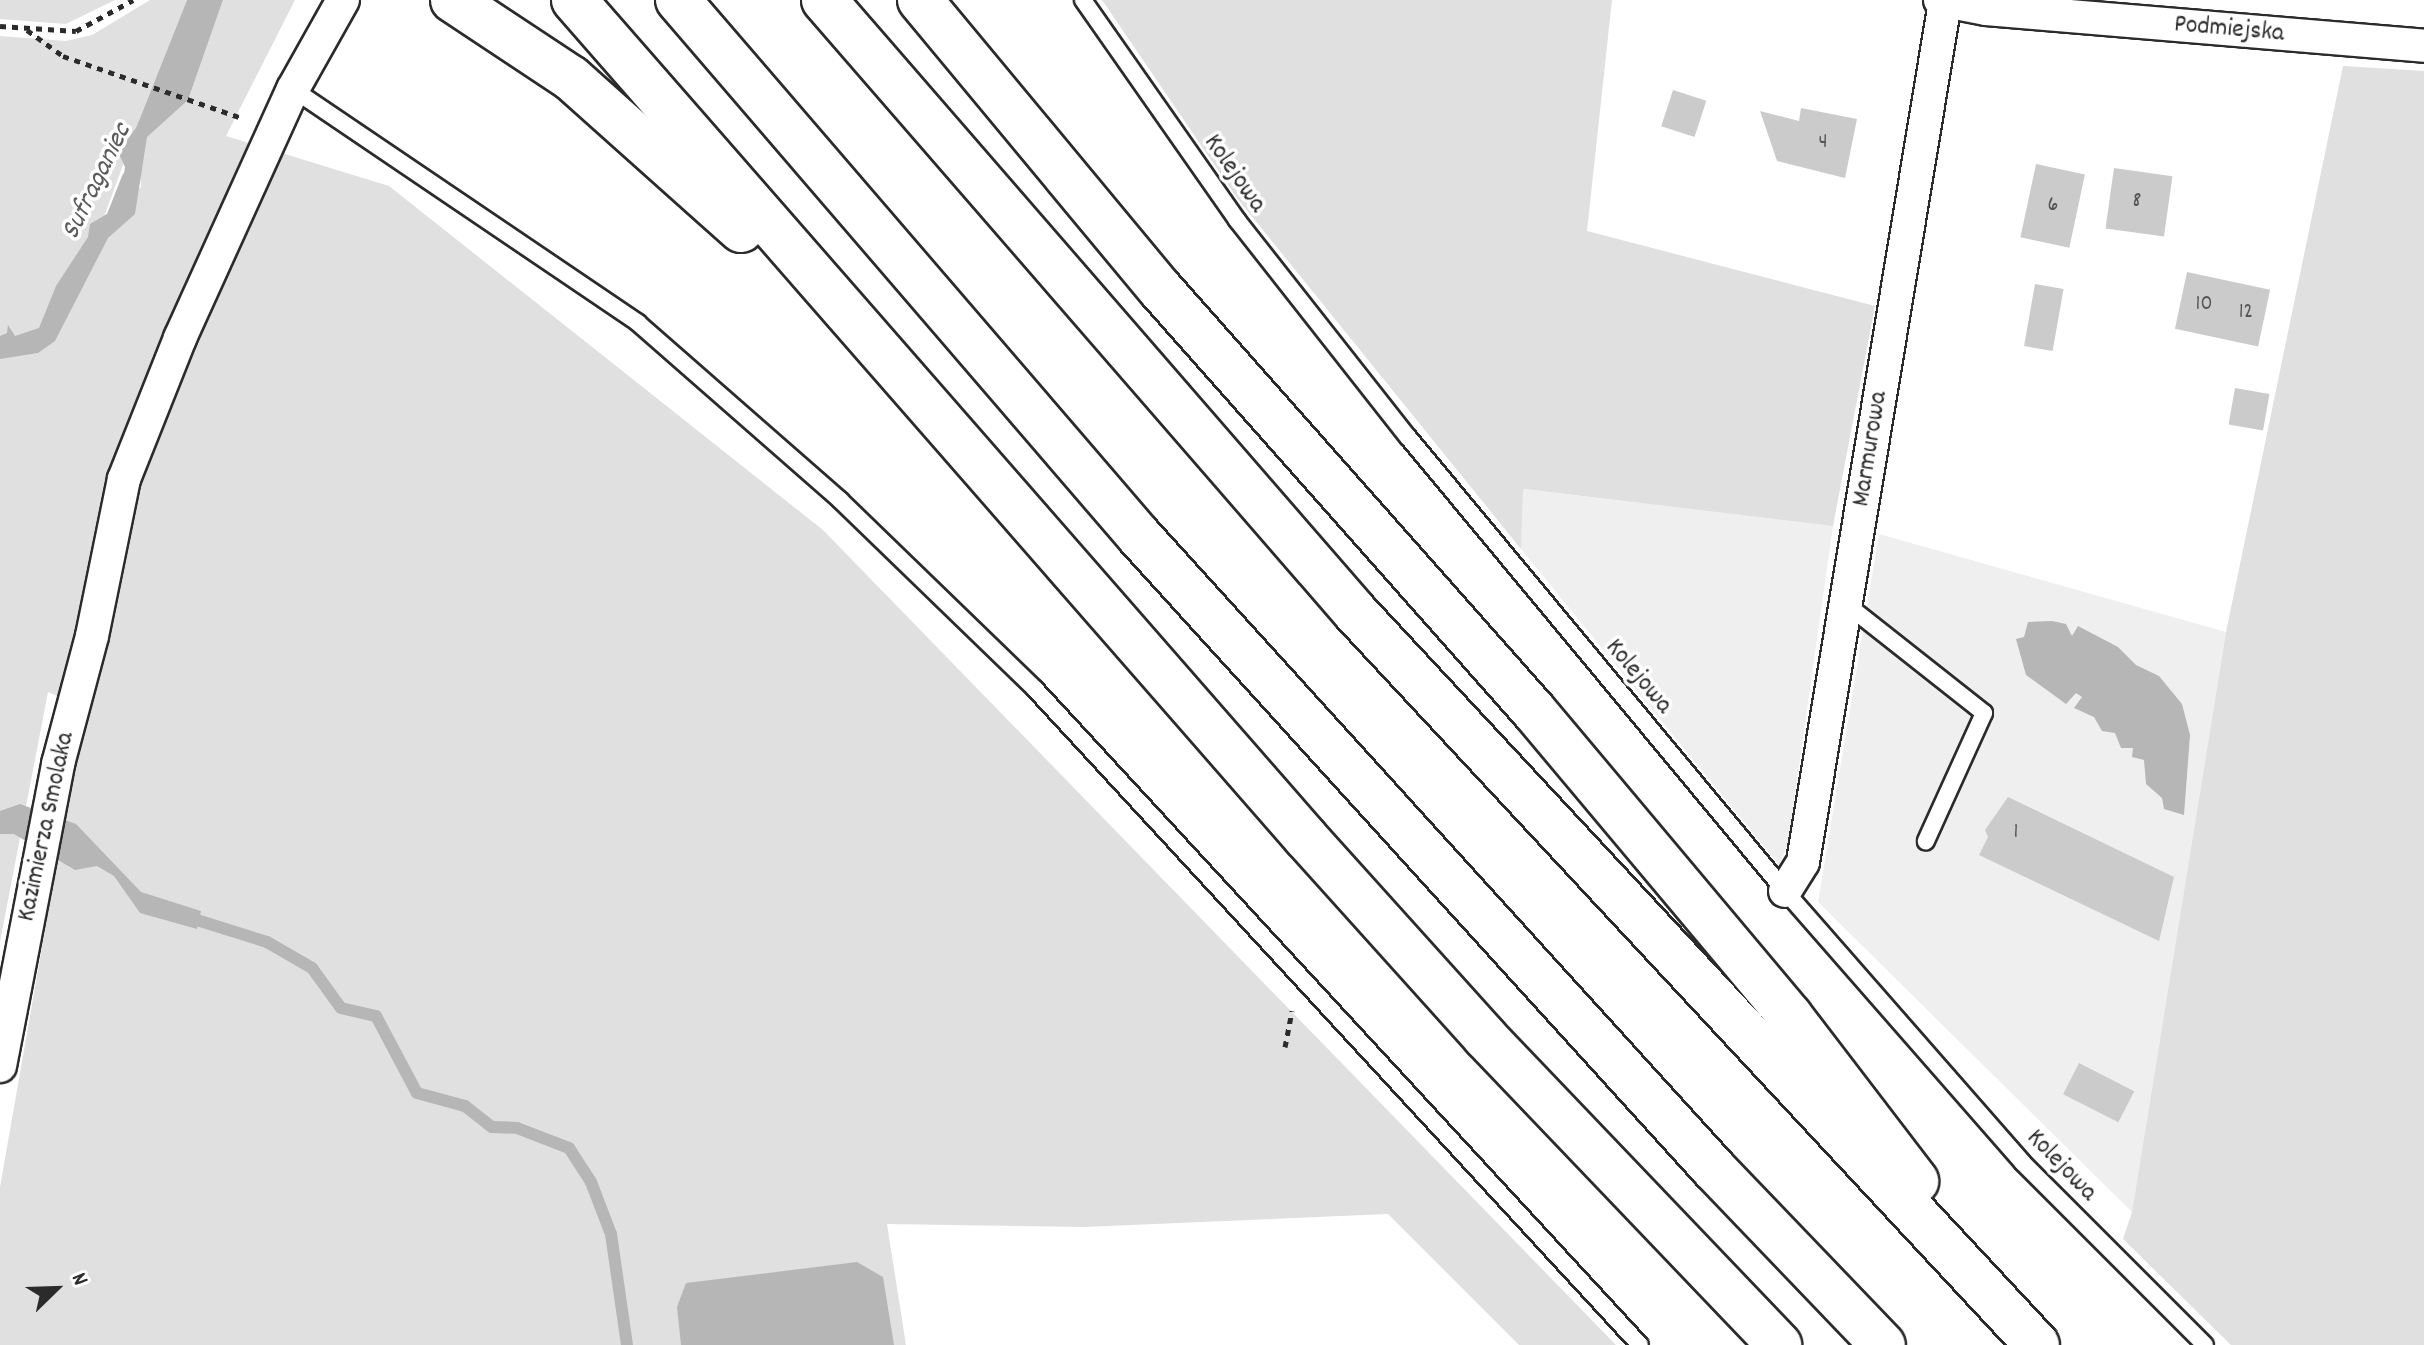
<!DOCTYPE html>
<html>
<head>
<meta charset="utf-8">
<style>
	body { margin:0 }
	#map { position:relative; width:2424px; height:1345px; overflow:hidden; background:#fff; font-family:Dekko,sans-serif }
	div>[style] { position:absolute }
	.built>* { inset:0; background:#efefef }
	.green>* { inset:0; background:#e0e0e0 }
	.water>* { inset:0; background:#b6b6b6 }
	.stream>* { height:12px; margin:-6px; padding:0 6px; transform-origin:6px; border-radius:6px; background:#b6b6b6 }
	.building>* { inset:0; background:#cbcbcb; transform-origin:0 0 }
	.path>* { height:5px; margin-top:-2.5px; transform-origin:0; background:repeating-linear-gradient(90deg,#2b2b2b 0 6px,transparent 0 12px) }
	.roads { filter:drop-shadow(2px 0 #2b2b2b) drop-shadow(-2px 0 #2b2b2b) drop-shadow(0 2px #2b2b2b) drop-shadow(0 -2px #2b2b2b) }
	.lane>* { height:16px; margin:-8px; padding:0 8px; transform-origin:8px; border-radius:8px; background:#fff }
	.street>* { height:32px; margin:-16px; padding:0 16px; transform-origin:16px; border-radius:16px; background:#fff }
	.highway>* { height:44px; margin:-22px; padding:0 22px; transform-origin:22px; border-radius:22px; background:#fff }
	span { translate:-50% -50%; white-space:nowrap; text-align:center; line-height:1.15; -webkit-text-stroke:7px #fff; paint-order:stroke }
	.number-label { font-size:22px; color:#535353 }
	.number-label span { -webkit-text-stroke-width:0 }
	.street-label { font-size:26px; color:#2b2b2b }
	.water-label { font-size:28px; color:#5c5c5c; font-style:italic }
	.north { position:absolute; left:16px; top:1249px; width:80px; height:80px; -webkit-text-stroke:6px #fff; paint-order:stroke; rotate:67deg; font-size:22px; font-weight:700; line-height:32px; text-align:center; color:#2b2b2b }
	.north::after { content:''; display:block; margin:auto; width:28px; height:36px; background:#2b2b2b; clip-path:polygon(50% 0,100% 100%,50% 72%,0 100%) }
</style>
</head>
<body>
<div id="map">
	<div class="built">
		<i style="clip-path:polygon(1522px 489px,1833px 526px,1788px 844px,1779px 865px,1521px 549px)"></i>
		<i style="clip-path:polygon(1879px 534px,2226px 632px,2132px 1212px,1818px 902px)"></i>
	</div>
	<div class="green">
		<i style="clip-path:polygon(0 0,115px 0,66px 24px,0 19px)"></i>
		<i style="clip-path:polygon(evenodd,150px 0,187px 0,139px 120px,188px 100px,223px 0,295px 0,226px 136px,389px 186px,823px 530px,1616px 1345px,1519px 1345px,1388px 1214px,1084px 1227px,887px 1224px,906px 1345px,0 1345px,0 1187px,84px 708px,48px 692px,0 942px,0 36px,66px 41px,92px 35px,150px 0,137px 127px,141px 187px,106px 215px,105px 214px,137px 127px)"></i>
		<i style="clip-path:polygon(1102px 0,1612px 0,1587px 231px,1875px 306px,1833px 526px,1523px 489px,1521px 549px,1237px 198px)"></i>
		<i style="clip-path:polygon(2343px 66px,2424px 71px,2424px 1345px,2231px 1345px,2123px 1239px,2132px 1212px,2226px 632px)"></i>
	</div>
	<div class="water">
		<i style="clip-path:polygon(187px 0,223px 0,188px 100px,147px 137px,135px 214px,108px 238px,55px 341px,38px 353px,0 359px,0 336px,7px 333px,8px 325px,15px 336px,39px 328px,56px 286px,88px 237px,90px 224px,119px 207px,125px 167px,118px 152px,136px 128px)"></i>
		<i style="clip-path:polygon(2052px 621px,2066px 624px,2072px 636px,2078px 626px,2118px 647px,2136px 665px,2159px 676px,2182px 704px,2190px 735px,2184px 815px,2164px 809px,2162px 798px,2146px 784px,2144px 760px,2132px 757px,2133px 748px,2121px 748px,2115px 733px,2102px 731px,2094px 717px,2074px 708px,2082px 697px,2076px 693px,2066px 704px,2026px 675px,2016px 639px,2024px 637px,2028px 622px)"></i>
		<i style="clip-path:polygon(20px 804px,76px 824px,141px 892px,201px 911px,197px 929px,140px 913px,114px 876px,97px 866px,75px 870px,14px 834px,0 834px,0 811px)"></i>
		<i style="clip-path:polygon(857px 1262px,883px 1277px,894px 1345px,681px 1345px,677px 1307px,686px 1283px)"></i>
	</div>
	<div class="stream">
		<i style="left:110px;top:223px;width:49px;rotate:-68.6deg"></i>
		<i style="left:184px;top:916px;width:87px;rotate:17.4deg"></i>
		<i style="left:267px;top:942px;width:52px;rotate:30deg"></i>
		<i style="left:312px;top:968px;width:49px;rotate:54.1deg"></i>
		<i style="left:341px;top:1008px;width:36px;rotate:13deg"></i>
		<i style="left:376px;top:1016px;width:87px;rotate:62deg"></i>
		<i style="left:417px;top:1093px;width:50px;rotate:15.2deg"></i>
		<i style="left:465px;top:1106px;width:34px;rotate:38deg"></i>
		<i style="left:492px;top:1127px;width:25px;rotate:2deg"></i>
		<i style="left:517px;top:1128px;width:56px;rotate:21deg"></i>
		<i style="left:569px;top:1148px;width:40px;rotate:57.1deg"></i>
		<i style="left:591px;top:1182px;width:56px;rotate:69deg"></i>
		<i style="left:611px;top:1234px;width:112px;rotate:81.8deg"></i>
	</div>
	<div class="building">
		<i style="left:1673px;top:90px;width:35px;height:38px;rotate:18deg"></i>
		<i style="clip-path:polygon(1801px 108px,1857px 119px,1845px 178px,1777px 161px,1760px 111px,1799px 121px)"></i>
		<i style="left:2036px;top:164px;width:50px;height:75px;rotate:12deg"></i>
		<i style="left:2114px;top:168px;width:59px;height:61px;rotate:8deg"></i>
		<i style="left:2187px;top:272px;width:85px;height:58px;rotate:12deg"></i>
		<i style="left:2035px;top:284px;width:29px;height:63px;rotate:10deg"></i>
		<i style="left:2235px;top:388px;width:35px;height:37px;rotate:10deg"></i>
		<i style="clip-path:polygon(2008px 797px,2174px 877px,2159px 941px,1979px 855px,1988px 837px,1985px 830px)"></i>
		<i style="left:2079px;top:1063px;width:62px;height:35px;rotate:27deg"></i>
	</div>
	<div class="path">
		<i style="left:0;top:26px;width:76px;rotate:3.8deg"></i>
		<i style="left:76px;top:31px;width:65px;rotate:-28.5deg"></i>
		<i style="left:27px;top:30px;width:44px;rotate:35.8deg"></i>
		<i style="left:63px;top:56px;width:189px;rotate:19.1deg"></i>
		<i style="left:1285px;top:1047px;width:37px;rotate:-79deg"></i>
	</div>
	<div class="roads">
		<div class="lane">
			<i style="left:1083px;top:0;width:269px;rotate:55deg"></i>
			<i style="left:1237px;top:220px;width:276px;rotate:51.8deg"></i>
			<i style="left:1408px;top:437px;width:590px;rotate:50.29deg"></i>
			<i style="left:1785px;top:891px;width:361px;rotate:48.8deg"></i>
			<i style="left:2023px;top:1163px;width:257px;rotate:45deg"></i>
			<i style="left:293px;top:89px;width:417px;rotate:34.1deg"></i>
			<i style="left:638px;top:323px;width:269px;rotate:41.2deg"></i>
			<i style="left:840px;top:500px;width:272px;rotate:44.1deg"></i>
			<i style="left:1035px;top:689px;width:892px;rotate:47.32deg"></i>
			<i style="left:1846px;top:604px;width:176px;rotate:38.3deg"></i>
			<i style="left:1984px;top:713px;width:141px;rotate:114.4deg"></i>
		</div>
		<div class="street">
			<i style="left:1940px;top:0;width:47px;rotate:11.1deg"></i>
			<i style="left:1986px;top:9px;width:440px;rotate:4.8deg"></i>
			<i style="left:1785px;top:891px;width:34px;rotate:-58deg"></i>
			<i style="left:1803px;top:862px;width:872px;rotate:-80.62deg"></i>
			<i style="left:0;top:1066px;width:308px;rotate:-79.1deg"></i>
			<i style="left:58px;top:764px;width:132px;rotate:-75.1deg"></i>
			<i style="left:92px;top:636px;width:160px;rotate:-78.5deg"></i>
			<i style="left:124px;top:479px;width:152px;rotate:-68.3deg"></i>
			<i style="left:180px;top:338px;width:273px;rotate:-65.6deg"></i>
			<i style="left:293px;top:89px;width:102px;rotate:-60.7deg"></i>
		</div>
		<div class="highway">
			<i style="left:453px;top:0;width:141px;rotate:33.5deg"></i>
			<i style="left:571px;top:78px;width:228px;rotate:41.8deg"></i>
			<i style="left:574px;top:0;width:1113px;rotate:48.86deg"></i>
			<i style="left:1306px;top:838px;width:268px;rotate:48deg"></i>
			<i style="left:1485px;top:1037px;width:426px;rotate:46.3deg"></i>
			<i style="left:678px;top:0;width:707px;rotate:49.3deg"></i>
			<i style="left:1139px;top:536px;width:855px;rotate:47.75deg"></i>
			<i style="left:1714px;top:1169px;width:244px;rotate:46.2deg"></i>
			<i style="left:824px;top:0;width:810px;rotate:49.05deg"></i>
			<i style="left:1355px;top:612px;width:1001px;rotate:47.06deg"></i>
			<i style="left:920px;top:0;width:377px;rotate:50.3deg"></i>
			<i style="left:1161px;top:290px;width:562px;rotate:48.46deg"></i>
			<i style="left:1534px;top:711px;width:398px;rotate:50deg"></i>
			<i style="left:1790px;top:1016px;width:208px;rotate:52.6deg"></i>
		</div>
	</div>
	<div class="number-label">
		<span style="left:1823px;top:143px">4</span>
		<span style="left:2137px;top:202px">8</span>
		<span style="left:2053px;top:206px">6</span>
		<span style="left:2204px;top:305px">10</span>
		<span style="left:2246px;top:313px">12</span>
		<span style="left:2016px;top:833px">1</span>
	</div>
	<div class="street-label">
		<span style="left:2229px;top:30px;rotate:5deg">Podmiejska</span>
		<span style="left:1234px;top:174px;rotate:55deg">Kolejowa</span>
		<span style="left:1871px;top:449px;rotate:-81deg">Marmurowa</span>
		<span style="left:1638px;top:677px;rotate:50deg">Kolejowa</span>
		<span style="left:47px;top:827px;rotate:-78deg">Kazimierza Smolaka</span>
		<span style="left:2061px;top:1166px;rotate:46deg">Kolejowa</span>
	</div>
	<div class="water-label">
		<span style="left:98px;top:182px;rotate:-64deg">Sufraganiec</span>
	</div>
	<div class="north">N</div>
</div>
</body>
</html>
